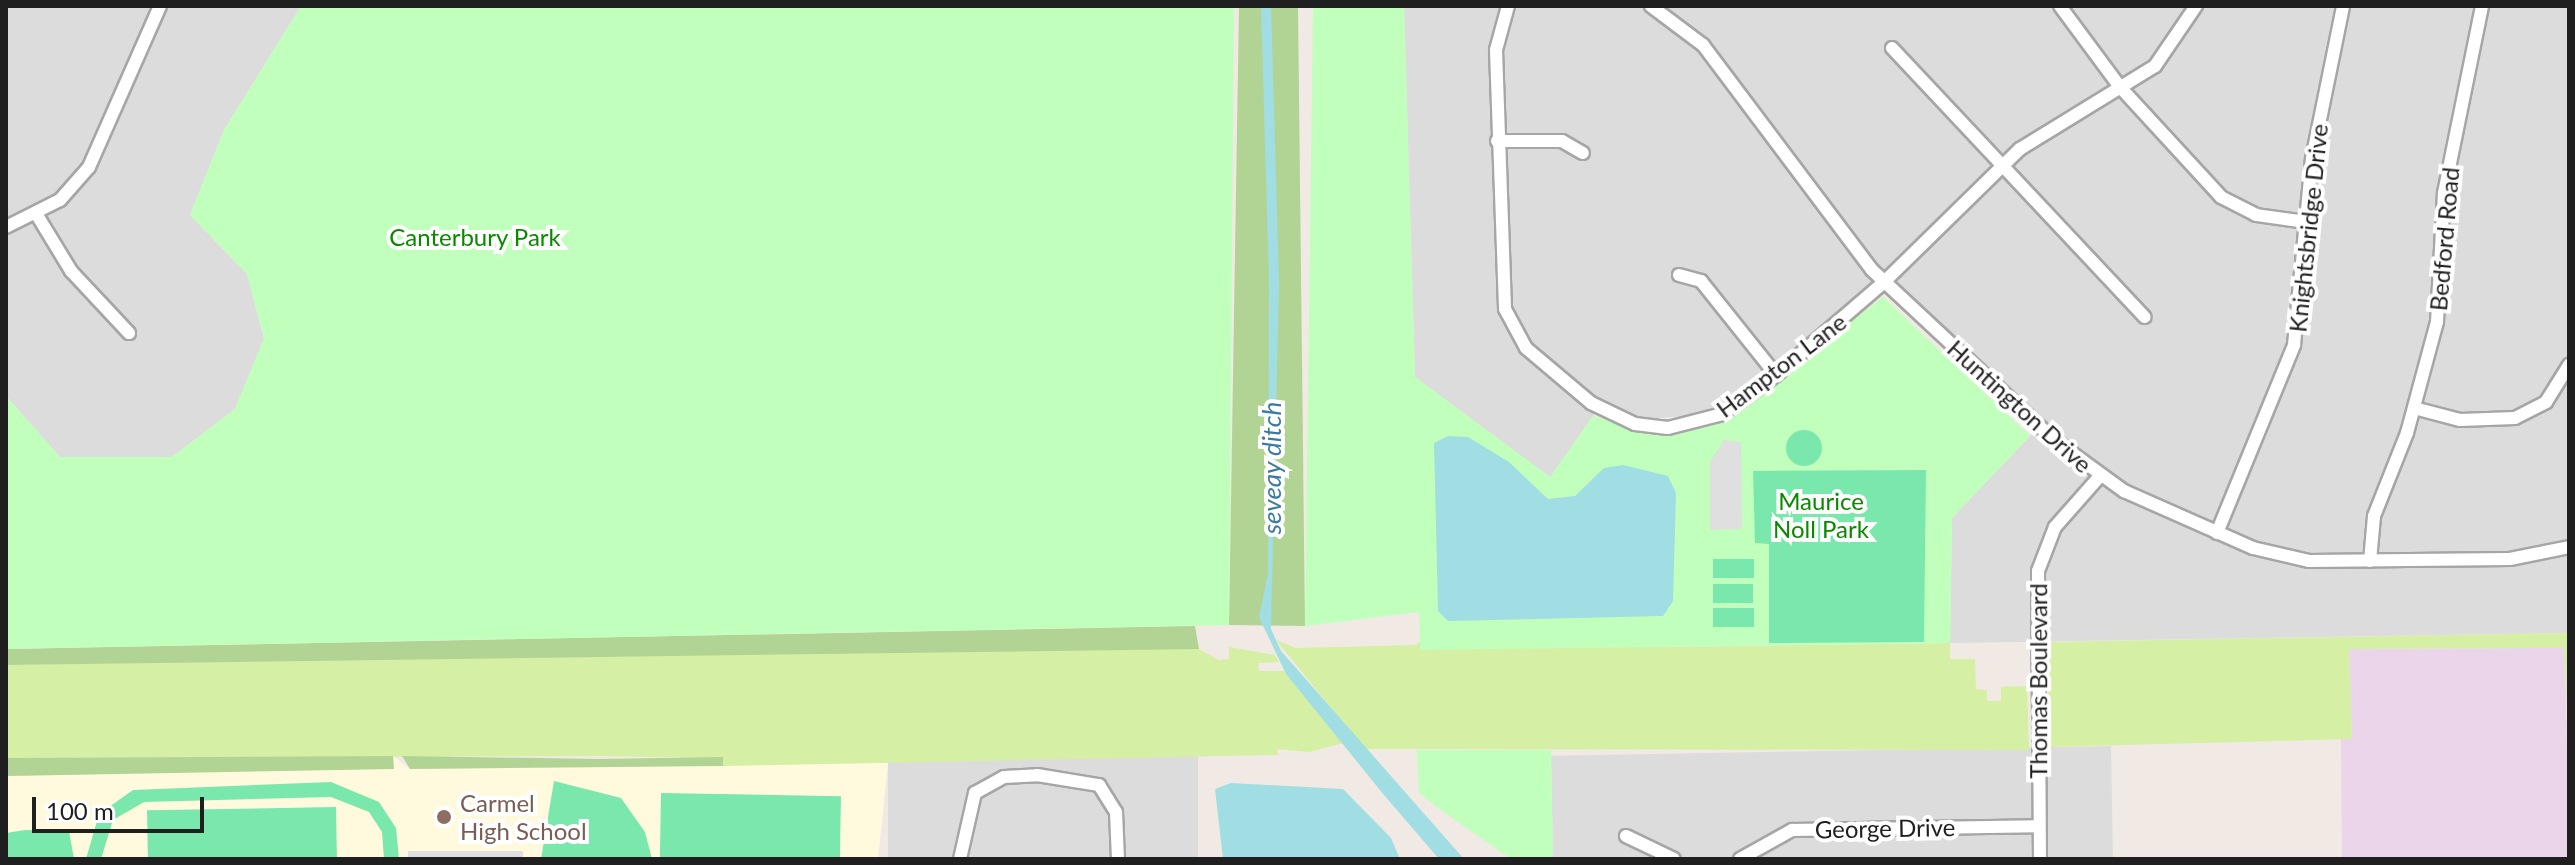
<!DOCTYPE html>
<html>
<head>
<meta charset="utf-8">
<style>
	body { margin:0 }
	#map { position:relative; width:2575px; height:865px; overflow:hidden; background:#f1eae4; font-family:Lato,sans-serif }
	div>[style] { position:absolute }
	.residential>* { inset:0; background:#dddcdc; transform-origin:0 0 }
	.industrial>* { inset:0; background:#ead5ea }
	.education>* { inset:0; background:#fffade }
	.grass>* { inset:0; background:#d5f0a4 }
	.forest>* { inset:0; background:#b1d494 }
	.park>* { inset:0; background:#c1ffbc }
	.pitch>* { inset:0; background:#7ae8ad; transform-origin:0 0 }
	.round { border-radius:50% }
	.parking>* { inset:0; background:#dfdfdf; transform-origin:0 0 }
	.water>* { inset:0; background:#a0dee3 }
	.roads { filter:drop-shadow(2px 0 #a6a6a6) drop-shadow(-2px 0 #a6a6a6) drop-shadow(0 2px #a6a6a6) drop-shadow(0 -2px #a6a6a6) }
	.minor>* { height:12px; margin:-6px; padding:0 6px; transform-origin:6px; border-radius:6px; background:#fff }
	.dots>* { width:22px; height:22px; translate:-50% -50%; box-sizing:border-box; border:4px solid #fff; border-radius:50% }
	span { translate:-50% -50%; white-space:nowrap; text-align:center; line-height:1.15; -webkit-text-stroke:8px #fff; paint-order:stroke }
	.street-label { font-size:24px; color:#1f1f1f }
	.park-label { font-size:24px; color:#098900 }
	.education-label { font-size:24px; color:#785e54 }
	.left { translate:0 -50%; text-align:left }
	.water-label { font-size:26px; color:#3a7ca0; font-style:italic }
	.frame { position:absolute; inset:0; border:8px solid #1f1f1f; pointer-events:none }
	.scale { position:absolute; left:32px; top:797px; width:172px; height:36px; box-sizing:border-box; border:4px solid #1f1f1f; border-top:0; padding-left:10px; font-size:24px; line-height:28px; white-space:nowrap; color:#1f1f1f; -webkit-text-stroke:6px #fff; paint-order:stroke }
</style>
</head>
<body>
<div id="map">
	<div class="residential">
		<i style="clip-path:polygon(6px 6px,301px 6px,224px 130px,190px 215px,247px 274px,264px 339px,235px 409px,172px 457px,60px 457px,6px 396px)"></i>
		<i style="clip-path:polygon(1404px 6px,2569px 6px,2569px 633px,1950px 643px,1952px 518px,2044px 421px,1883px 271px,1745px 392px,1703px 415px,1642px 419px,1601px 404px,1551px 478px,1415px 377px)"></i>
		<i style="left:2111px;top:746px;width:113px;height:560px;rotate:89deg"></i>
		<i style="left:1198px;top:755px;width:104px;height:310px;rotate:90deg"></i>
	</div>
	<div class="industrial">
		<i style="clip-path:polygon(2565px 648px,2569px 859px,2342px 859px,2341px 739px,2352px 738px,2349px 649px)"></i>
	</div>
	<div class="education">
		<i style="clip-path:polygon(393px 756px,410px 769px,888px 763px,878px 859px,6px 859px,6px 776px,394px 768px)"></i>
	</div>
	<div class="grass">
		<i style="clip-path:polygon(1440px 629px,1673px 647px,1950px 643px,1950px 659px,1975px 659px,1976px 689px,1987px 690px,1987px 701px,2001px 701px,2001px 687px,2027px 686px,2029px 750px,1364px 749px,1276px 640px,1296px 648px,1415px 645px)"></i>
		<i style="clip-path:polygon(2569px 633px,2569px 745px,2564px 648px,2349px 649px,2352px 739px,2048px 747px,2047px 642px)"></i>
		<i style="clip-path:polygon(1195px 647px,1219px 660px,1229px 659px,1229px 647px,1275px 655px,1279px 662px,1258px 663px,1259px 671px,1284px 671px,1343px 743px,1310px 752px,1277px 749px,1278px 755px,723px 766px,723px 758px,594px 756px,6px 758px,6px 665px)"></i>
	</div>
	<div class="forest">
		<i style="clip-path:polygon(1239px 6px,1298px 6px,1305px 626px,1229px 625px)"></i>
		<i style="clip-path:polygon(1195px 626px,1199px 649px,6px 665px,6px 649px)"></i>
		<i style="clip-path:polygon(393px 756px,394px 769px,6px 776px,6px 758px)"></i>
		<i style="clip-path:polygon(402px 756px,599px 759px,723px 757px,723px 766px,410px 769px)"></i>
	</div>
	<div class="park">
		<i style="clip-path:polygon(301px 6px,1234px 6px,1229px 625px,6px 649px,6px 396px,60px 457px,172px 457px,235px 409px,264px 338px,247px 274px,190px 215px,224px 130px)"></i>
		<i style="clip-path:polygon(1313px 6px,1404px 6px,1415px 377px,1550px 477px,1593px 416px,1664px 436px,1723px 422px,1883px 297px,2030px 436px,1952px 518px,1950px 643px,1420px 650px,1419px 612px,1305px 626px)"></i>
		<i style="clip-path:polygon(1417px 750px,1551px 750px,1553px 859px,1511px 859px,1438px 808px,1419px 793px)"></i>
	</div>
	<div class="pitch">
		<i class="round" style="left:1786px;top:430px;width:36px;height:36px"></i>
		<i style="clip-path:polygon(1926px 470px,1924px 642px,1769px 643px,1769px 544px,1755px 543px,1753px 471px)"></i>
		<i style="left:1754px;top:559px;width:19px;height:41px;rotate:90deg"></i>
		<i style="left:1713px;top:584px;width:40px;height:19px"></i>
		<i style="left:1754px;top:608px;width:19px;height:41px;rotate:90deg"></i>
		<i style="clip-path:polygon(554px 781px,621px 798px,645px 832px,652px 859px,541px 859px)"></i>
		<i style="clip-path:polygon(331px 782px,379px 802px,396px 828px,399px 859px,384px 859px,382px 832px,369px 812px,331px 797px,144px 802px,113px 820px,101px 859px,86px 859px,99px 814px,133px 790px)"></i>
		<i style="left:661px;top:793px;width:180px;height:66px;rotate:1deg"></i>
		<i style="left:336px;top:807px;width:52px;height:189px;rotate:89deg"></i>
		<i style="clip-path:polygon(25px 830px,69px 831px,74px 859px,6px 859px,6px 833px)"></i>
	</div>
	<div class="parking">
		<i style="clip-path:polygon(1724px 440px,1741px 442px,1742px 529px,1710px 530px,1710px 462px)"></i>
		<i style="left:523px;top:851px;width:8px;height:115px;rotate:90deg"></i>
	</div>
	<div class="water">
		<i style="clip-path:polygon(1261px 6px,1271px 6px,1279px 283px,1271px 629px,1281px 651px,1464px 859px,1439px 859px,1384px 795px,1286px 674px,1259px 617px,1268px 574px,1269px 283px)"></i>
		<i style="clip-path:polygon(1448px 436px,1468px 437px,1509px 462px,1548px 499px,1575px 496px,1604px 468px,1623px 465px,1668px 476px,1676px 493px,1673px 601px,1663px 616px,1448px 621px,1438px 611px,1434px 443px)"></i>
		<i style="clip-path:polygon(1231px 783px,1343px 789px,1391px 838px,1400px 859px,1223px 859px,1215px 789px)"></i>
	</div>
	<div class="roads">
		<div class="minor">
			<i style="left:1508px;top:6px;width:46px;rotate:105.3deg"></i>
			<i style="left:1496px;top:50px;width:259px;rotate:88deg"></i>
			<i style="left:1505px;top:309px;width:44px;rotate:61.7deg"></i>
			<i style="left:1526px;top:348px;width:85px;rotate:40.2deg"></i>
			<i style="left:1591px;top:403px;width:49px;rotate:25.5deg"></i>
			<i style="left:1635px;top:424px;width:33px;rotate:7deg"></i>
			<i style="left:1668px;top:428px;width:57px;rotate:-14.3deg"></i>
			<i style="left:1723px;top:414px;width:66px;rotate:-36.3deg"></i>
			<i style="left:1776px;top:375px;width:143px;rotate:-40.7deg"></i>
			<i style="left:1884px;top:282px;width:190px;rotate:-44.4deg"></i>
			<i style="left:2020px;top:149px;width:158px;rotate:-31.6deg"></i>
			<i style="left:2155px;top:66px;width:73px;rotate:-55.7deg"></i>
			<i style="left:1651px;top:6px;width:65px;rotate:36.9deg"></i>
			<i style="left:1703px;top:45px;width:281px;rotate:53.1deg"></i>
			<i style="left:1872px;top:270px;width:249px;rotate:43deg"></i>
			<i style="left:2054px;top:440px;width:87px;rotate:36.1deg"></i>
			<i style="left:2124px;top:491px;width:141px;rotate:23.8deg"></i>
			<i style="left:2253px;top:548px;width:57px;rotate:13.1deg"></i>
			<i style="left:2309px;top:561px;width:201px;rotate:-0.6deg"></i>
			<i style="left:2510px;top:559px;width:60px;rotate:-11.5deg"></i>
			<i style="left:2060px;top:6px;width:101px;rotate:53.5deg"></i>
			<i style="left:2120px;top:87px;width:149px;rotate:47.4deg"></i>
			<i style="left:2221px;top:197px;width:39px;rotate:27deg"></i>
			<i style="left:2256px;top:215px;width:50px;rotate:8deg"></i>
			<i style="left:1892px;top:48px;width:369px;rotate:46.8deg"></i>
			<i style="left:1497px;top:141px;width:65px"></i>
			<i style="left:1562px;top:141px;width:24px;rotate:30deg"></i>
			<i style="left:37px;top:215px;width:66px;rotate:58.7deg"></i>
			<i style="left:71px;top:271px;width:85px;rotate:46.9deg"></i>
			<i style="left:6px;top:227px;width:60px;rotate:-26.6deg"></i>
			<i style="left:60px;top:200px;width:44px;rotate:-48.7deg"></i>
			<i style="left:89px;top:167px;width:176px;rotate:-66.2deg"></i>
			<i style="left:1679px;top:275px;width:23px;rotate:15deg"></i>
			<i style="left:1701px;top:281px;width:120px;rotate:51.4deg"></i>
			<i style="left:2414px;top:408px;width:48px;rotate:14.6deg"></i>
			<i style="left:2460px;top:420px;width:55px;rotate:-2.1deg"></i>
			<i style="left:2515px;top:418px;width:35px;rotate:-27deg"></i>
			<i style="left:2546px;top:402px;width:44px;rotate:-58.1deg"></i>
			<i style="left:2217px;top:533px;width:203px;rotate:-67.7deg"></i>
			<i style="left:2294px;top:345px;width:187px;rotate:-84.5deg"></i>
			<i style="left:2312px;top:159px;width:156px;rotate:-78.5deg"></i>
			<i style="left:2370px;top:561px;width:45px;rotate:-84.9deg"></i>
			<i style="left:2374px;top:516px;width:89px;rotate:-68.3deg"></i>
			<i style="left:2407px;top:433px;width:115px;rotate:-74.9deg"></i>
			<i style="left:2437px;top:322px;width:129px;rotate:-86.9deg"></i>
			<i style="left:2444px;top:193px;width:191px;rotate:-78.5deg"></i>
			<i style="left:1626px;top:836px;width:53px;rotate:25.6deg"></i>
			<i style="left:960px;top:859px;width:68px;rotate:-77.2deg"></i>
			<i style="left:975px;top:793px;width:33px;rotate:-29deg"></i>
			<i style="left:1004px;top:777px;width:33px;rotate:-3deg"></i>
			<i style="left:1037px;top:775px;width:63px;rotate:9.2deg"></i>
			<i style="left:1099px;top:785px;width:32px;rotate:58deg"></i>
			<i style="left:1116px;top:812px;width:47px;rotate:87.6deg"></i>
			<i style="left:1740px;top:859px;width:60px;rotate:-29.1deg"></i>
			<i style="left:1792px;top:830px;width:246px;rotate:-0.9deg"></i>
			<i style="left:2040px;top:859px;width:288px;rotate:-90.4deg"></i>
			<i style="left:2038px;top:571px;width:47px;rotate:-68.9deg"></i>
			<i style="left:2055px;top:527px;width:68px;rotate:-48.6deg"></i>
		</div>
	</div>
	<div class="dots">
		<i style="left:444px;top:817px;background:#8d6e63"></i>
	</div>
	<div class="street-label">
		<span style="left:2308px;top:228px;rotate:-84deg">Knightsbridge Drive</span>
		<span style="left:2444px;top:239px;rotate:-85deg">Bedford Road</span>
		<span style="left:1781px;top:365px;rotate:-37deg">Hampton Lane</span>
		<span style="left:2020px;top:406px;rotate:42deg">Huntington Drive</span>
		<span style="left:2038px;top:681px;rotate:-90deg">Thomas Boulevard</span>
		<span style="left:1885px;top:828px;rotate:-1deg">George Drive</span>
	</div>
	<div class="park-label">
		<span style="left:475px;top:237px">Canterbury Park</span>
		<span style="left:1821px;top:515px">Maurice<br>Noll Park</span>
	</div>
	<div class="education-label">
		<span class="left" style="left:460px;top:817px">Carmel<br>High School</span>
	</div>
	<div class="water-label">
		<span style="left:1272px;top:468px;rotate:-90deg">seveay ditch</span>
	</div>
	<div class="frame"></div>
	<div class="scale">100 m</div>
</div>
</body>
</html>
